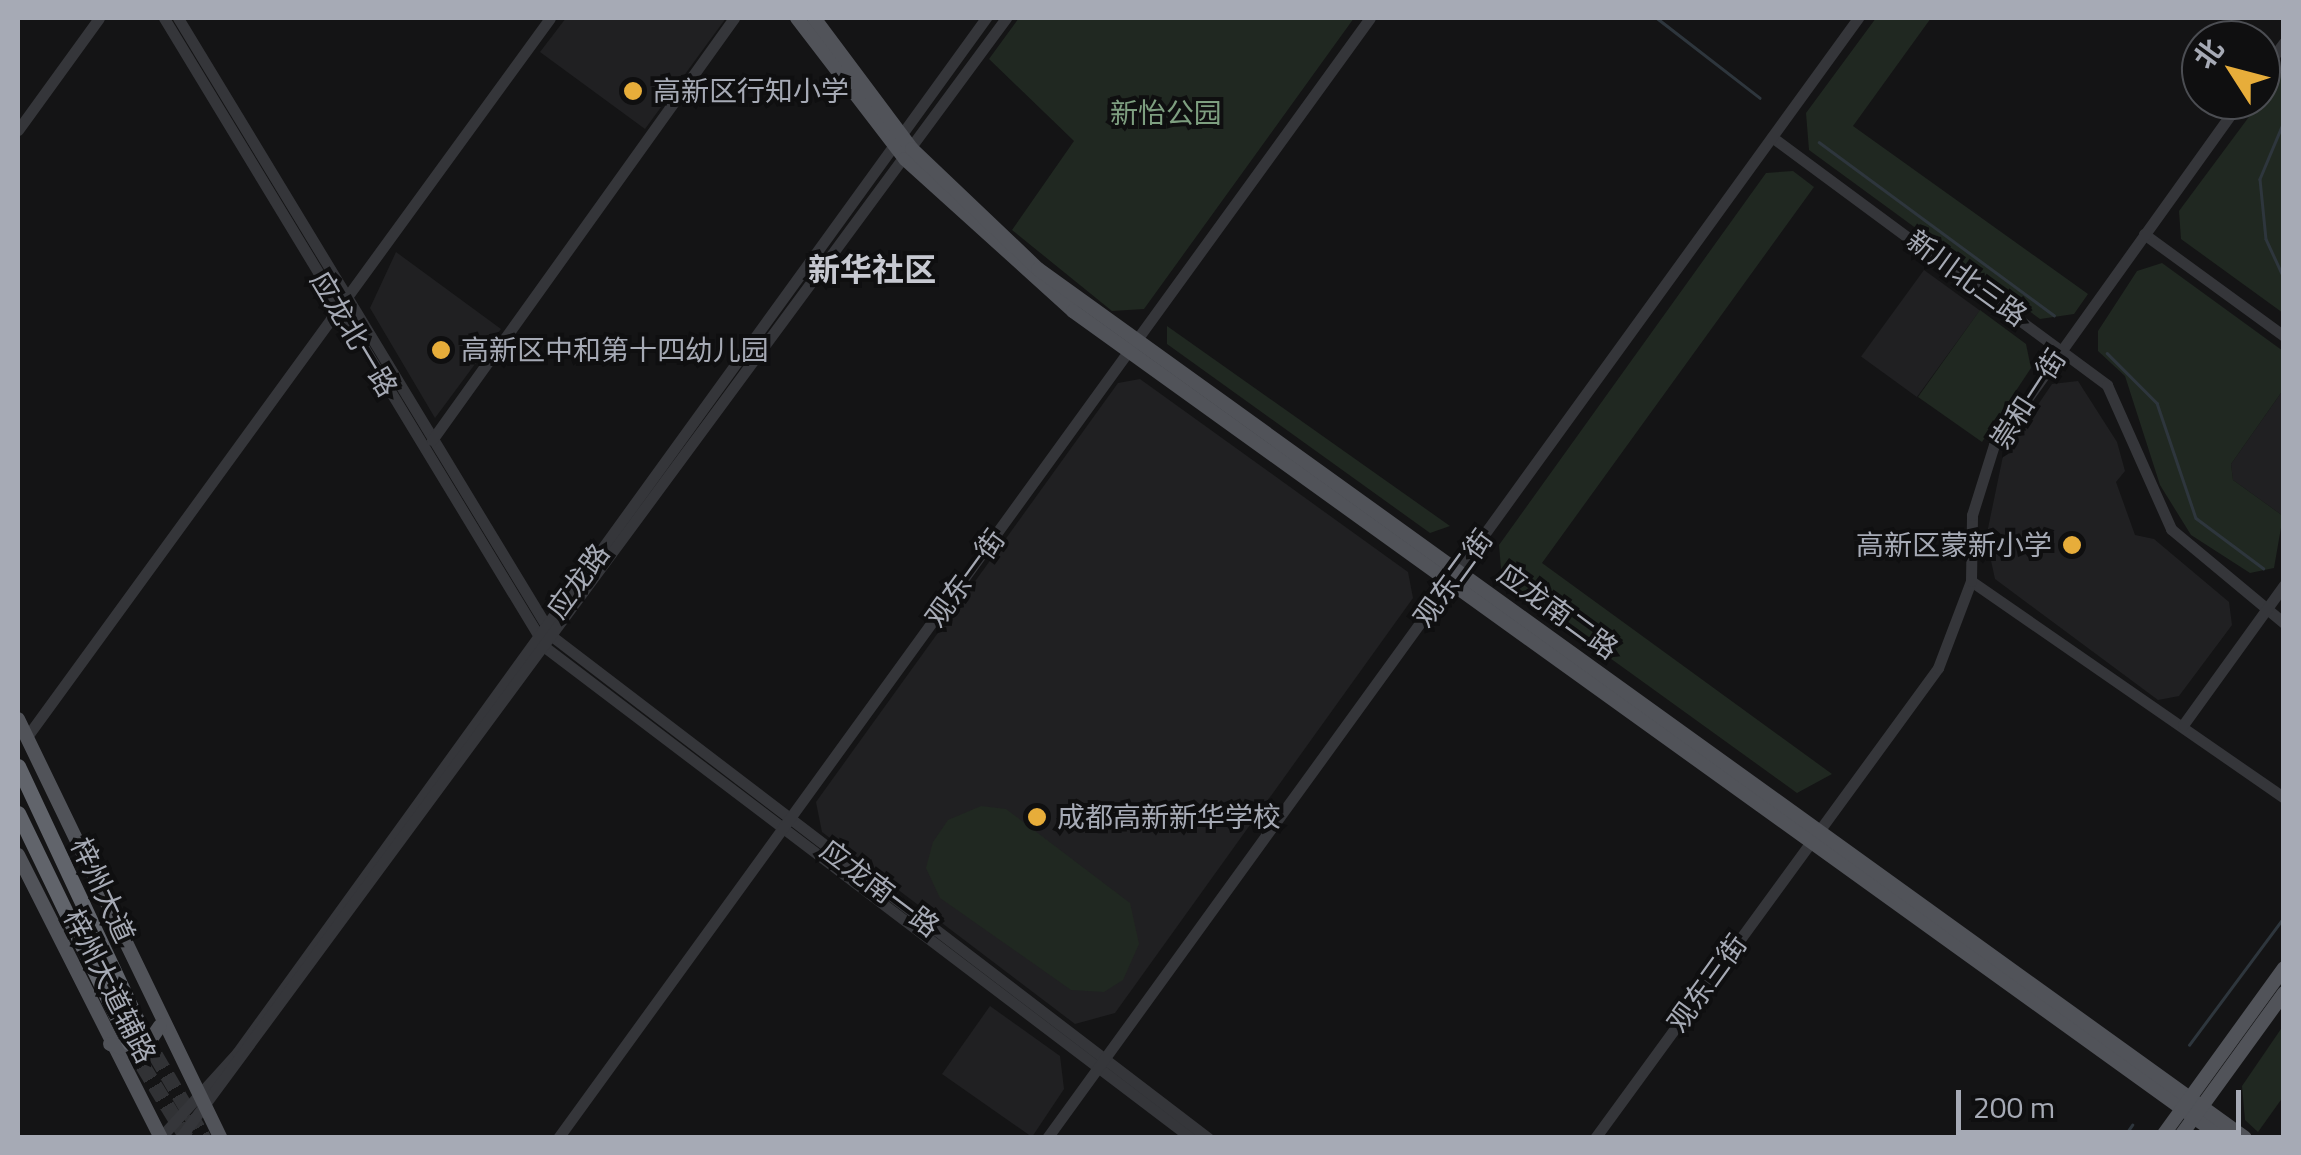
<!DOCTYPE html>
<html>
<head>
<meta charset="utf-8">
<style>
	body { margin:0 }
	#map { position:relative; width:2301px; height:1155px; overflow:hidden; background:#141415; font-family:"Titillium Web","Noto Sans SC",sans-serif }
	div>[style] { position:absolute }
	.built>* { inset:0; background:#202022; transform-origin:0 0 }
	.green>* { inset:0; background:#202821 }
	.stream>* { height:2.5px; margin:-1.25px; padding:0 1.25px; transform-origin:1.25px; border-radius:1.25px; background:#2e363d }
	.highway-tunnel>* { height:15px; margin-top:-7.5px; transform-origin:0; background:repeating-linear-gradient(90deg,#313235 0 15px,transparent 0 23px) }
	.minor>* { height:11px; margin:-5.5px; padding:0 5.5px; transform-origin:5.5px; border-radius:5.5px; background:#35363a }
	.major>* { height:14px; margin:-7px; padding:0 7px; transform-origin:7px; border-radius:7px; background:#515359 }
	.highway>* { height:15px; margin:-7.5px; padding:0 7.5px; transform-origin:7.5px; border-radius:7.5px; background:#61646b }
	.dots>* { width:28px; height:28px; translate:-50% -50%; box-sizing:border-box; border:5px solid #0f0f10; border-radius:50% }
	span { translate:-50% -50%; white-space:nowrap; text-align:center; line-height:1.15; -webkit-text-stroke:8px #0f0f10; paint-order:stroke }
	.poi-label { font-size:28px; color:#a6aab5 }
	.left { translate:0 -50%; text-align:left }
	.right { translate:-100% -50%; text-align:right }
	.park-label { font-size:28px; color:#7e9f80 }
	.street-label { font-size:28px; color:#a6aab5 }
	.quarter-label { font-size:32px; color:#c7c9d1; font-weight:700 }
	.frame { position:absolute; inset:0; border:20px solid #a6aab5; pointer-events:none }
	.north { position:absolute; left:2181px; top:20px; width:100px; height:100px; box-sizing:border-box; background:#0f0f10; border:2px solid #4b4d52; border-radius:50%; rotate:306deg; font-size:28px; font-weight:700; line-height:40px; text-align:center; color:#a6aab5 }
	.north::after { content:''; display:block; margin:auto; width:35px; height:45px; background:#e7ad3a; clip-path:polygon(50% 0,100% 100%,50% 72%,0 100%) }
	.scale { position:absolute; left:1956px; top:1090px; width:285px; height:45px; box-sizing:border-box; border:5px solid #a6aab5; border-top:0; padding-left:12px; font-size:30px; line-height:35px; white-space:nowrap; color:#a6aab5; -webkit-text-stroke:8px #0f0f10; paint-order:stroke }
</style>
</head>
<body>
<div id="map">
	<div class="built">
		<i style="clip-path:polygon(566px 18px,726px 18px,645px 129px,540px 52px)"></i>
		<i style="clip-path:polygon(396px 252px,501px 329px,435px 418px,370px 308px)"></i>
		<i style="left:1924px;top:270px;width:69px;height:107px;rotate:36deg"></i>
		<i style="clip-path:polygon(1140px 379px,1408px 572px,1413px 598px,1115px 1013px,1075px 1024px,822px 832px,816px 802px,1118px 383px)"></i>
		<i style="clip-path:polygon(2078px 381px,2117px 442px,2125px 471px,2116px 482px,2135px 535px,2154px 539px,2229px 602px,2232px 625px,2179px 696px,2158px 700px,1995px 579px,1986px 538px,2003px 456px,2052px 384px)"></i>
		<i style="clip-path:polygon(2283px 390px,2283px 516px,2233px 480px,2231px 464px)"></i>
		<i style="clip-path:polygon(990px 1006px,1060px 1056px,1064px 1089px,1032px 1137px,942px 1074px)"></i>
	</div>
	<div class="green">
		<i style="clip-path:polygon(1019px 18px,1354px 18px,1144px 309px,1112px 311px,1012px 230px,1074px 141px,989px 59px)"></i>
		<i style="clip-path:polygon(1876px 18px,1931px 18px,1853px 126px,2088px 294px,2074px 314px,2040px 319px,1809px 150px,1806px 113px)"></i>
		<i style="clip-path:polygon(2283px 71px,2283px 313px,2181px 239px,2179px 211px)"></i>
		<i style="clip-path:polygon(1793px 171px,1814px 187px,1542px 563px,1832px 774px,1797px 793px,1502px 580px,1499px 545px,1766px 173px)"></i>
		<i style="clip-path:polygon(2162px 263px,2283px 351px,2283px 390px,2231px 464px,2233px 480px,2283px 516px,2274px 568px,2250px 573px,2191px 535px,2160px 485px,2125px 376px,2098px 351px,2098px 331px,2137px 271px)"></i>
		<i style="clip-path:polygon(1980px 310px,2026px 344px,2031px 368px,1982px 442px,1918px 397px)"></i>
		<i style="clip-path:polygon(1167px 326px,1450px 526px,1430px 533px,1167px 344px)"></i>
		<i style="clip-path:polygon(981px 806px,1006px 809px,1130px 903px,1139px 944px,1123px 980px,1104px 992px,1071px 990px,940px 898px,926px 868px,933px 842px,948px 820px)"></i>
		<i style="clip-path:polygon(2283px 1026px,2283px 1097px,2258px 1132px,2245px 1120px,2242px 1086px)"></i>
	</div>
	<div class="stream">
		<i style="left:1657px;top:18px;width:130px;rotate:37.8deg"></i>
		<i style="left:2284px;top:122px;width:62px;rotate:112.8deg"></i>
		<i style="left:2260px;top:179px;width:60px;rotate:84.3deg"></i>
		<i style="left:2266px;top:239px;width:43px;rotate:65.2deg"></i>
		<i style="left:1819px;top:142px;width:292px;rotate:36.4deg"></i>
		<i style="left:2107px;top:353px;width:71px;rotate:45deg"></i>
		<i style="left:2157px;top:403px;width:121px;rotate:71.3deg"></i>
		<i style="left:2196px;top:518px;width:84px;rotate:36.7deg"></i>
		<i style="left:2189px;top:1045px;width:159px;rotate:-53.4deg"></i>
		<i style="left:2123px;top:1138px;width:16px;rotate:-55deg"></i>
	</div>
	<div class="highway-tunnel">
		<i style="left:144px;top:1035px;width:119px;rotate:59.8deg"></i>
		<i style="left:131px;top:1046px;width:108px;rotate:58.7deg"></i>
	</div>
	<div class="minor">
		<i style="left:164px;top:18px;width:737px;rotate:58.77deg"></i>
		<i style="left:546px;top:648px;width:810px;rotate:37.22deg"></i>
		<i style="left:178px;top:18px;width:724px;rotate:58.79deg"></i>
		<i style="left:553px;top:637px;width:825px;rotate:37.41deg"></i>
		<i style="left:2261px;top:73px;width:39px;rotate:-53deg"></i>
		<i style="left:18px;top:130px;width:138px;rotate:-54.1deg"></i>
		<i style="left:1772px;top:137px;width:417px;rotate:36.5deg"></i>
		<i style="left:2107px;top:385px;width:158px;rotate:66deg"></i>
		<i style="left:2171px;top:529px;width:147px;rotate:39.8deg"></i>
		<i style="left:2144px;top:234px;width:173px;rotate:36.1deg"></i>
		<i style="left:432px;top:440px;width:519px;rotate:-54.41deg"></i>
		<i style="left:1971px;top:581px;width:381px;rotate:34.7deg"></i>
		<i style="left:2183px;top:725px;width:173px;rotate:-54.2deg"></i>
		<i style="left:26px;top:738px;width:890px;rotate:-53.95deg"></i>
		<i style="left:160px;top:1138px;width:115px;rotate:-47.8deg"></i>
		<i style="left:237px;top:1053px;width:1278px;rotate:-54.11deg"></i>
		<i style="left:180px;top:1138px;width:1392px;rotate:-53.59deg"></i>
		<i style="left:558px;top:1138px;width:1383px;rotate:-54.06deg"></i>
		<i style="left:1047px;top:1138px;width:1383px;rotate:-54.09deg"></i>
		<i style="left:1595px;top:1138px;width:582px;rotate:-53.88deg"></i>
		<i style="left:1938px;top:668px;width:93px;rotate:-69.2deg"></i>
		<i style="left:1971px;top:581px;width:66px;rotate:-89.1deg"></i>
		<i style="left:1972px;top:515px;width:73px;rotate:-72.6deg"></i>
		<i style="left:1994px;top:445px;width:424px;rotate:-54.4deg"></i>
	</div>
	<div class="major">
		<i style="left:797px;top:18px;width:178px;rotate:52.5deg"></i>
		<i style="left:905px;top:159px;width:227px;rotate:42.1deg"></i>
		<i style="left:1073px;top:311px;width:1416px;rotate:35.72deg"></i>
		<i style="left:814px;top:18px;width:164px;rotate:53.2deg"></i>
		<i style="left:912px;top:149px;width:174px;rotate:43.6deg"></i>
		<i style="left:1038px;top:269px;width:1487px;rotate:35.75deg"></i>
		<i style="left:18px;top:719px;width:466px;rotate:64.2deg"></i>
		<i style="left:18px;top:855px;width:317px;rotate:63.2deg"></i>
		<i style="left:110px;top:1044px;width:33px;rotate:18deg"></i>
		<i style="left:141px;top:1054px;width:34px;rotate:-56deg"></i>
		<i style="left:2161px;top:1138px;width:210px;rotate:-54.1deg"></i>
		<i style="left:2179px;top:1138px;width:179px;rotate:-54.1deg"></i>
	</div>
	<div class="highway">
		<i style="left:18px;top:766px;width:297px;rotate:64.9deg"></i>
		<i style="left:18px;top:813px;width:255px;rotate:64.2deg"></i>
	</div>
	<div class="dots">
		<i style="left:633px;top:91px;background:#e7ad3a"></i>
		<i style="left:441px;top:350px;background:#e7ad3a"></i>
		<i style="left:2072px;top:545px;background:#e7ad3a"></i>
		<i style="left:1037px;top:817px;background:#e7ad3a"></i>
	</div>
	<div class="poi-label">
		<span class="left" style="left:653px;top:91px">高新区行知小学</span>
		<span class="left" style="left:461px;top:350px">高新区中和第十四幼儿园</span>
		<span class="right" style="left:2052px;top:545px">高新区蒙新小学</span>
		<span class="left" style="left:1057px;top:817px">成都高新新华学校</span>
	</div>
	<div class="park-label">
		<span style="left:1166px;top:113px">新怡公园</span>
	</div>
	<div class="street-label">
		<span style="left:1967px;top:278px;rotate:36deg">新川北三路</span>
		<span style="left:354px;top:334px;rotate:59deg">应龙北一路</span>
		<span style="left:2028px;top:399px;rotate:-57deg">崇和一街</span>
		<span style="left:965px;top:578px;rotate:-54deg">观东一街</span>
		<span style="left:1453px;top:578px;rotate:-54deg">观东二街</span>
		<span style="left:578px;top:581px;rotate:-54deg">应龙路</span>
		<span style="left:1558px;top:611px;rotate:36deg">应龙南二路</span>
		<span style="left:880px;top:888px;rotate:37deg">应龙南一路</span>
		<span style="left:103px;top:890px;rotate:65deg">梓州大道</span>
		<span style="left:1707px;top:983px;rotate:-54deg">观东三街</span>
		<span style="left:110px;top:986px;rotate:63deg">梓州大道辅路</span>
	</div>
	<div class="quarter-label">
		<span style="left:872px;top:269px">新华社区</span>
	</div>
	<div class="frame"></div>
	<div class="north">北</div>
	<div class="scale">200 m</div>
</div>
</body>
</html>
